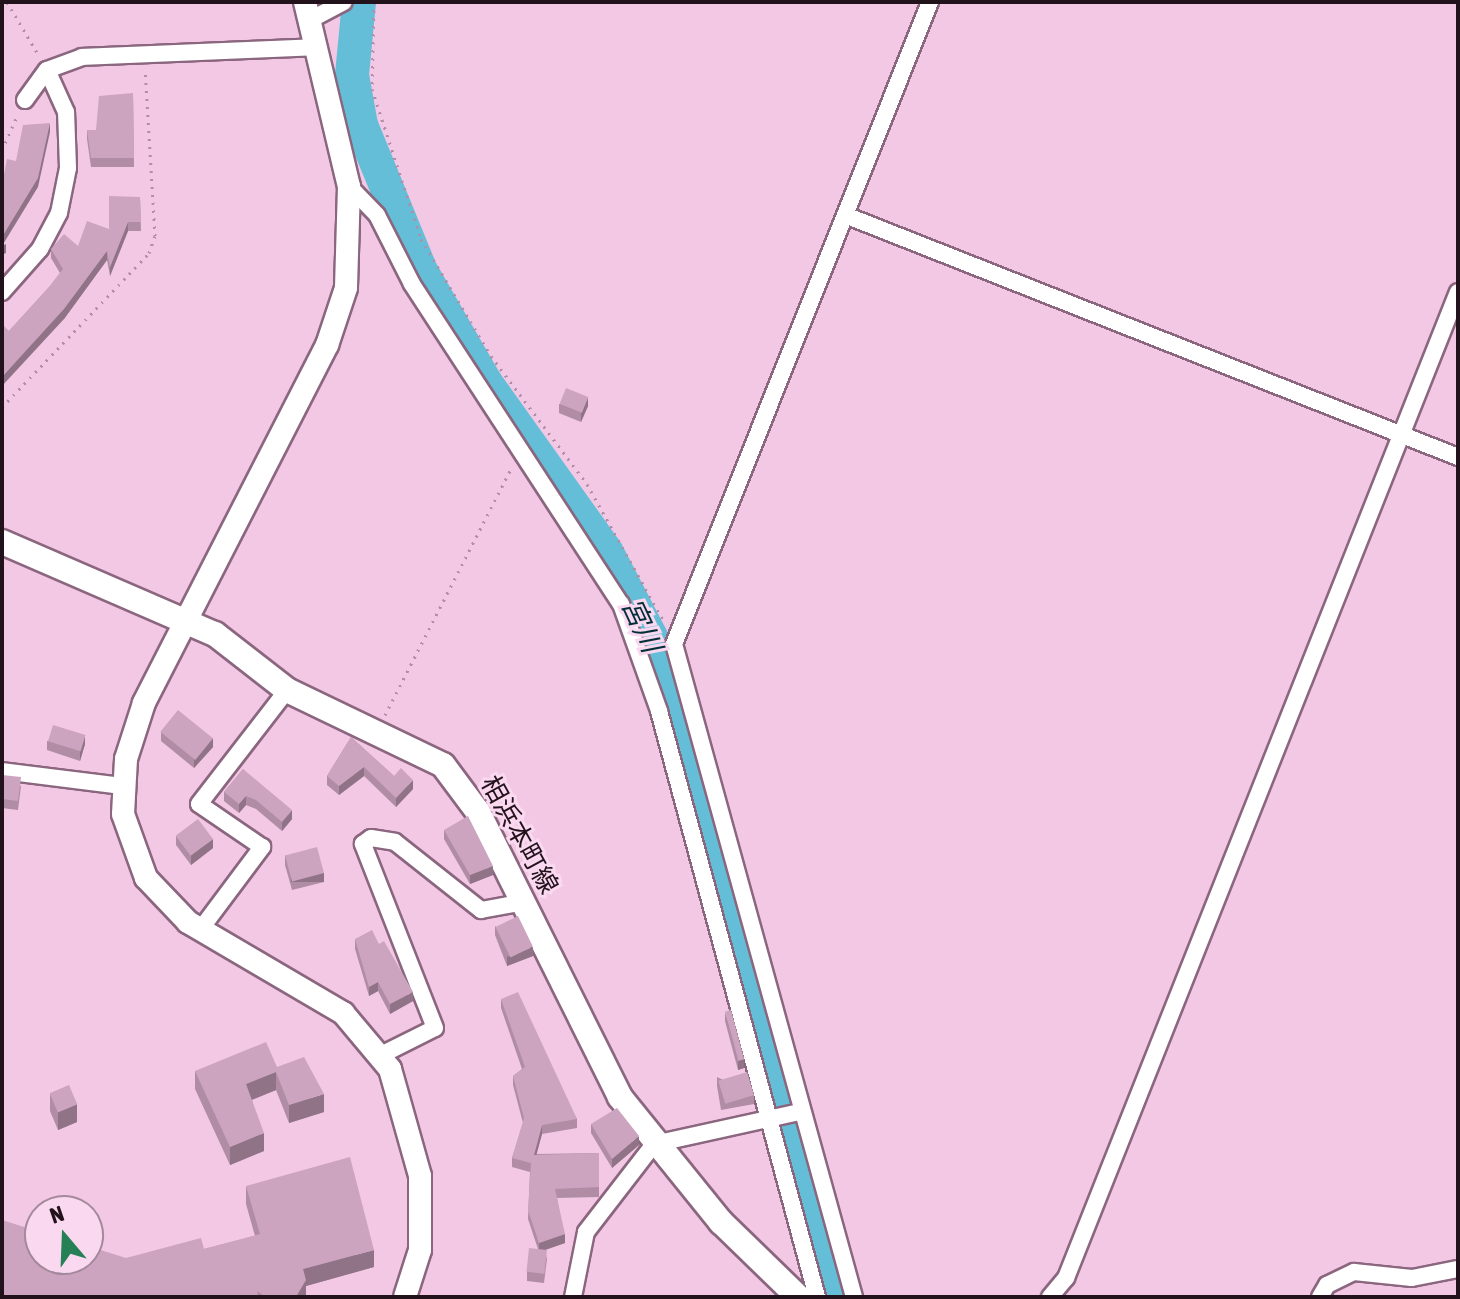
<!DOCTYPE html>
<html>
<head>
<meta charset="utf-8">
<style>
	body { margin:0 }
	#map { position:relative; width:1460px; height:1299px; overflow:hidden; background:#f2c8e4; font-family:"Asap Condensed","Noto Sans JP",sans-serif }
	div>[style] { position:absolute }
	.river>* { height:34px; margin:-17px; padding:0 17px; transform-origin:17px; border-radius:17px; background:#65bed8 }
	.path>* { height:3px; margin-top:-1.5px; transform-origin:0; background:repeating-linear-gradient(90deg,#b08ea5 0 2px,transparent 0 8px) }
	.roads { filter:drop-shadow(2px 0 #8b667f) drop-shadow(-2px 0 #8b667f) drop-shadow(0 2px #8b667f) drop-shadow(0 -2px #8b667f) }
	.minor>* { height:16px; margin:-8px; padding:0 8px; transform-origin:8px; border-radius:8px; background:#fff }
	.tertiary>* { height:22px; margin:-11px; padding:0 11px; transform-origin:11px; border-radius:11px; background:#fff }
	.secondary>* { height:24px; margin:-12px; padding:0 12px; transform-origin:12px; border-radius:12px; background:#fff }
	.wall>* { inset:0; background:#b08da4 }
	.shaded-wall>* { inset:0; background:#907386; transform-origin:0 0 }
	.building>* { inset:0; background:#cda4bf; transform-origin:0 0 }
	span { translate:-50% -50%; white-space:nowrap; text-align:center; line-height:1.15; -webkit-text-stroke:6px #fad8ef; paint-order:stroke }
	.street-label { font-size:26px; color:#21121c }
	.water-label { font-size:28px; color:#032f3a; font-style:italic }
	.frame { position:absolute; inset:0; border:4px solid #21121c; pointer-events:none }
	.north { position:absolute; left:24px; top:1195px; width:80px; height:80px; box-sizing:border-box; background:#fad8ef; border:2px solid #a3899b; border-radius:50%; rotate:341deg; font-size:22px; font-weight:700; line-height:32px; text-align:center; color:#21121c }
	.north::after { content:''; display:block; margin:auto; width:28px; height:36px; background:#258056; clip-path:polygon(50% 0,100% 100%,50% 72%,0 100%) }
</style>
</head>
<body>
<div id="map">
	<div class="river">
		<i style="left:359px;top:2px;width:73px;rotate:95.5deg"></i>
		<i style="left:352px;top:75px;width:51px;rotate:79.8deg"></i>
		<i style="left:361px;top:125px;width:158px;rotate:67.7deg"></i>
		<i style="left:421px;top:271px;width:129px;rotate:59.9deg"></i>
		<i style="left:486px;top:383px;width:206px;rotate:54.5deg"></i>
		<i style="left:606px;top:551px;width:104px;rotate:62.4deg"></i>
		<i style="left:654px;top:643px;width:679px;rotate:74.45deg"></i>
	</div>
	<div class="path">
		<i style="left:7px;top:2px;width:61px;rotate:59.2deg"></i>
		<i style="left:374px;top:2px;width:87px;rotate:91.3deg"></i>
		<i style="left:372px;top:89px;width:158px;rotate:71.9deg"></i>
		<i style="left:421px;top:239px;width:136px;rotate:59.1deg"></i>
		<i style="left:491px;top:356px;width:160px;rotate:53.1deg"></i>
		<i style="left:587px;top:484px;width:158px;rotate:60.8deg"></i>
		<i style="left:2px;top:150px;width:36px;rotate:-66deg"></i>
		<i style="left:2px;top:407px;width:213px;rotate:-46.3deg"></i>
		<i style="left:149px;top:253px;width:18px;rotate:-71deg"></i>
		<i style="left:155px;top:236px;width:166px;rotate:-93.4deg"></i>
		<i style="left:385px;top:715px;width:276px;rotate:-62.9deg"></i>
	</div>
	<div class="roads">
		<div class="minor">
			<i style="left:310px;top:20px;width:38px;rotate:-28deg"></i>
			<i style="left:25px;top:100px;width:37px;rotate:-54deg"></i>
			<i style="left:47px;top:70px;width:37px;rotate:-20deg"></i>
			<i style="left:82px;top:57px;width:236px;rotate:-2.4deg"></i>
			<i style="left:349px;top:186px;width:40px;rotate:46deg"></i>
			<i style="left:377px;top:215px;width:77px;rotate:63.1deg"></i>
			<i style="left:412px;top:284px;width:382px;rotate:56.9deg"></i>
			<i style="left:621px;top:604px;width:114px;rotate:70.4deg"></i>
			<i style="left:659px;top:711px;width:607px;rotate:74.91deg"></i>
			<i style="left:845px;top:215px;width:659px;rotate:21.54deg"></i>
			<i style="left:2px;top:292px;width:57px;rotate:-48.5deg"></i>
			<i style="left:40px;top:249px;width:41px;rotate:-62.2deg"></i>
			<i style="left:59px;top:213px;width:46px;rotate:-78.7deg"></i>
			<i style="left:68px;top:168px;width:56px;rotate:-92deg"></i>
			<i style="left:66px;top:112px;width:46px;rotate:-114.3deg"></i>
			<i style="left:2px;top:771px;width:121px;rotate:7.1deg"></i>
			<i style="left:200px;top:930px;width:104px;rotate:-53.2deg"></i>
			<i style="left:262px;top:847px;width:76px;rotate:-145.7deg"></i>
			<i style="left:199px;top:804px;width:144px;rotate:-52.3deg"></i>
			<i style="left:381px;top:1055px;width:60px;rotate:-26.6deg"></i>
			<i style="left:435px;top:1028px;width:198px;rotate:-111.4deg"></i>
			<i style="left:363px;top:844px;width:10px;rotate:-37deg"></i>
			<i style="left:371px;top:838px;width:24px;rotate:9deg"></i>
			<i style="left:395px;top:842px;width:110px;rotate:38.3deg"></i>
			<i style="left:481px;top:910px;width:45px;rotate:-10.3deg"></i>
			<i style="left:573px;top:1297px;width:66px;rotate:-78.7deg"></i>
			<i style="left:586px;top:1232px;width:111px;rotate:-52.3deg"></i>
			<i style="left:654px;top:1144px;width:149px;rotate:-12.4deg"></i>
			<i style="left:854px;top:1297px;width:677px;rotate:-105.41deg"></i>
			<i style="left:674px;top:644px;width:691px;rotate:-68.26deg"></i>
			<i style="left:1050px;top:1297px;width:25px;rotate:-50deg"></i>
			<i style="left:1066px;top:1278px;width:1061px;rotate:-68.32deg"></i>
			<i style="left:1320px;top:1297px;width:14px;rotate:-60deg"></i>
			<i style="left:1327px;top:1285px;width:30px;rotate:-26deg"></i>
			<i style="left:1354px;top:1272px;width:58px;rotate:5.9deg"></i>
			<i style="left:1412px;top:1278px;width:47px;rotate:-11.1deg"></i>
		</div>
		<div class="tertiary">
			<i style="left:305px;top:2px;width:189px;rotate:76.6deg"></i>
			<i style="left:349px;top:186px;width:102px;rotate:91.7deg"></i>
			<i style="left:346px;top:288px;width:60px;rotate:108.4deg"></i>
			<i style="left:327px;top:345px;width:402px;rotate:117.1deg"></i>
			<i style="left:144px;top:703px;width:59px;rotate:107.8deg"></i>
			<i style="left:126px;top:759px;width:55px;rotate:93.1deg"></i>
			<i style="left:123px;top:814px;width:68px;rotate:70.2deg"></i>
			<i style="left:146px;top:878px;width:61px;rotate:46.3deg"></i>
			<i style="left:188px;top:922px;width:180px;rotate:30.4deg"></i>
			<i style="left:343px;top:1013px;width:73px;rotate:50deg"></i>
			<i style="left:390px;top:1069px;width:111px;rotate:74.3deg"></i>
			<i style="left:420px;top:1176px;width:74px;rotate:90deg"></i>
			<i style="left:420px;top:1250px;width:49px;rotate:107.7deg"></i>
		</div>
		<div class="secondary">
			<i style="left:2px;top:542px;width:232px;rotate:23.4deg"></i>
			<i style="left:215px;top:634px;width:91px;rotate:37.9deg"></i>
			<i style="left:287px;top:690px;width:173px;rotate:25.7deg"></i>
			<i style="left:443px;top:765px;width:59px;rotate:53.3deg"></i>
			<i style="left:478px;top:812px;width:318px;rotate:63.5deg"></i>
			<i style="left:620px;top:1097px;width:161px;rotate:51.1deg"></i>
			<i style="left:721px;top:1222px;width:107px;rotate:44.2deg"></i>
		</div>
	</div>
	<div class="wall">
		<i style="clip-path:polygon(133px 93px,134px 167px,91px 167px,87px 139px,87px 130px,96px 130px)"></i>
		<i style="clip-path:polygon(140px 197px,141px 231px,128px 231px,110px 276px,107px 260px,64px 319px,9px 331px,50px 286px,60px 273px,51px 258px,51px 249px,78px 246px,109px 229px)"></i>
		<i style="clip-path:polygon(559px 404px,588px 406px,581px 422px,559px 413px)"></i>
		<i style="clip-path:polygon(161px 732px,213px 747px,194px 768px,161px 741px)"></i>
		<i style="clip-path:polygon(351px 737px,394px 776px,413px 789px,396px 807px,364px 776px,339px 795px,327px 785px,327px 776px)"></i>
		<i style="clip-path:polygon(47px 741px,85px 744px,80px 761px,47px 750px)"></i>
		<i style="clip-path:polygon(243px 769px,292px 819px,282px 831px,256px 809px,246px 805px,239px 813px,224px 801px,224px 792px)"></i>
		<i style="clip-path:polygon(2px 775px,21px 786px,18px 810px,2px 808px)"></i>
		<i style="clip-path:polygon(444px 830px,493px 875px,470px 884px,444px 839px)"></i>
		<i style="clip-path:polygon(176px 836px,213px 848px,191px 865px,176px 845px)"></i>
		<i style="clip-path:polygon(285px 855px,324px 882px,292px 890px,285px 865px)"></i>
		<i style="clip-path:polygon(495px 926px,533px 956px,507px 966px,495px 935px)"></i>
		<i style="clip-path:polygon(355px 939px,413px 1001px,390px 1014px,378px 991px,369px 996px,355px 949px)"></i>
		<i style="clip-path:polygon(501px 999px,577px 1119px,577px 1128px,542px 1134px,536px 1154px,599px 1153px,599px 1197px,557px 1198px,565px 1243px,545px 1250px,547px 1259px,544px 1283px,527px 1281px,527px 1272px,538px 1249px,528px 1219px,530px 1172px,512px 1167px,512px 1158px,523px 1123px,513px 1085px,513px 1076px,522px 1069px,501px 1008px)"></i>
		<i style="clip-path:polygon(725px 1012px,744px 1068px,738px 1070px,725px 1021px)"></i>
		<i style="clip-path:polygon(277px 1067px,324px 1112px,289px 1123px,276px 1090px,252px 1100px,264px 1151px,230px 1165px,195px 1089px,195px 1071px)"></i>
		<i style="clip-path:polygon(717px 1077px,754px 1095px,754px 1104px,721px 1110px,717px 1086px)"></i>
		<i style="clip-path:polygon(50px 1093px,77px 1122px,58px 1130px,50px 1111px)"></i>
		<i style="clip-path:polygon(591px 1124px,639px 1145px,612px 1168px,591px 1133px)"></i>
		<i style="clip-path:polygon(246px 1186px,374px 1267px,306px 1286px,306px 1297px,2px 1297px,126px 1258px,204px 1249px,255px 1236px,246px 1204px)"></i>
	</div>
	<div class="shaded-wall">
		<i style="clip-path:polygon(50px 123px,50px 132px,38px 187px,2px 246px,6px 244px,6px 253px,2px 255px,2px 237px)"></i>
		<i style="clip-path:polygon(128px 222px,128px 231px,110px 276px,110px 267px)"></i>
		<i style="clip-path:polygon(107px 251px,107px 260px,64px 319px,2px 386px,2px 377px)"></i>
		<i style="clip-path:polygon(588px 397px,588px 406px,581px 422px,581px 413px)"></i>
		<i style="clip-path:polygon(85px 735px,85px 744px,80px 761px,80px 752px)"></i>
		<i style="clip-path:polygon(213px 738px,213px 747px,194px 768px,194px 758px)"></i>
		<i style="clip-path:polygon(364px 767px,364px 776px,339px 795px,339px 786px)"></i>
		<i style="clip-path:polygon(413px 780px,413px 789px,396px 807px,396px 798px)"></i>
		<i style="clip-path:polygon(246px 796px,246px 805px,239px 813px,239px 804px)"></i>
		<i style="clip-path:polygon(292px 810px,292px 819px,282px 831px,282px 822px)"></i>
		<i style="clip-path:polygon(213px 839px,213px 848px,191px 865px,191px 855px)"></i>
		<i style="clip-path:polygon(493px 866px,493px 875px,470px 884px,470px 875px)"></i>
		<i style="left:324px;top:873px;width:9px;height:33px;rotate:90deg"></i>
		<i style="clip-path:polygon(533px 947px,533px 956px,507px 966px,507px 957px)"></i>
		<i style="clip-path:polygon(378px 982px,378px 991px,369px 996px,369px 987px)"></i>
		<i style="clip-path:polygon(413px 992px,413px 1001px,390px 1014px,390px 1004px)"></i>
		<i style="clip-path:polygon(744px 1059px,744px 1068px,738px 1070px,738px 1061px)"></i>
		<i style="clip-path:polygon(276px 1072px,276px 1090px,246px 1102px,246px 1084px)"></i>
		<i style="clip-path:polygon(324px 1094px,324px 1112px,289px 1123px,289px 1105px)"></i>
		<i style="clip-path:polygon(77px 1104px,77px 1122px,58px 1130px,58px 1112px)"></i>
		<i style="clip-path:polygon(542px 1125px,542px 1134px,534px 1164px,534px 1155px)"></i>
		<i style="clip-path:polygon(264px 1133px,264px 1151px,230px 1165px,230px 1147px)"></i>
		<i style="clip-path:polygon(639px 1136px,639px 1145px,612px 1168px,612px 1159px)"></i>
		<i style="clip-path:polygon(565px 1234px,565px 1243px,539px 1252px,539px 1243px)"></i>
		<i style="clip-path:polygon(374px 1250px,374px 1267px,306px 1286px,306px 1297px,296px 1297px,303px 1269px)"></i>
	</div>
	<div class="building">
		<i style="clip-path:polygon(133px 93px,134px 158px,91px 158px,87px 130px,96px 130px,99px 96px)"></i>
		<i style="clip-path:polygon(50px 123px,38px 178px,2px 237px,2px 185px,7px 159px,16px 161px,23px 125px)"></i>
		<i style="clip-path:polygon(109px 196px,140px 197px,141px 222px,128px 222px,110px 267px,107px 251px,64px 309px,2px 377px,2px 324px,9px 331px,50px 286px,63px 269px,51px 249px,64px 234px,78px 246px,87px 221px,109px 229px)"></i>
		<i style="left:566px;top:388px;width:24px;height:17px;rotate:22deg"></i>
		<i style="left:178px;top:710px;width:45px;height:28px;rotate:39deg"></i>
		<i style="left:53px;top:725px;width:34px;height:17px;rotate:17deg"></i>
		<i style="clip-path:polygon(351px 737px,394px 776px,401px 768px,413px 780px,396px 798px,364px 767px,339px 786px,327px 776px)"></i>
		<i style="clip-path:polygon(243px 769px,292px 810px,282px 822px,256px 800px,246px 796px,239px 804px,224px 792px)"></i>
		<i style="clip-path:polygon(2px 775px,21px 777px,18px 801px,2px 799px)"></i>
		<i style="clip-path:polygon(468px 816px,493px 866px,470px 875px,444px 830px)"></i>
		<i style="left:198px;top:819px;width:25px;height:28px;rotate:53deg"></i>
		<i style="left:317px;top:847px;width:27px;height:33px;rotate:75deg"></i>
		<i style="left:518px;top:916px;width:34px;height:25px;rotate:64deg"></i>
		<i style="clip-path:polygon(372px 930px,379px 944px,384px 941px,413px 992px,390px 1004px,378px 982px,369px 987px,355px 939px)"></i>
		<i style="clip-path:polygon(518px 992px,577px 1119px,542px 1125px,534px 1155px,599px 1153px,599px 1187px,555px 1189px,565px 1234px,539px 1243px,528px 1210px,531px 1163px,512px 1158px,524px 1118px,513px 1076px,525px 1067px,501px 999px)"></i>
		<i style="left:731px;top:1010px;width:51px;height:6px;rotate:75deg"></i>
		<i style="clip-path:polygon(266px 1042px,277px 1067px,304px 1057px,324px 1094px,289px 1105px,276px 1072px,246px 1084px,264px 1133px,230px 1147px,195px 1071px)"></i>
		<i style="left:747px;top:1072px;width:24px;height:30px;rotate:73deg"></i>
		<i style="left:69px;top:1085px;width:21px;height:21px;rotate:67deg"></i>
		<i style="clip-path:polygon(617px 1108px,639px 1136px,612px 1159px,591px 1124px)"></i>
		<i style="clip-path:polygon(350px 1157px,374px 1250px,303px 1269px,306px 1280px,296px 1297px,266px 1297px,257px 1291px,258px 1297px,2px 1297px,2px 1220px,40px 1232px,40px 1259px,88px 1259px,88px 1246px,126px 1258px,201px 1238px,204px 1249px,260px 1234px,246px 1186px)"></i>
		<i style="left:529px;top:1248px;width:18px;height:24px;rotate:6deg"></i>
	</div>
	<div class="street-label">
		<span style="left:519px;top:835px;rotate:61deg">相浜本町線</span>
	</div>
	<div class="water-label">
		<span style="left:642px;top:625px;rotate:65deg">宮川</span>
	</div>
	<div class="frame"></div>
	<div class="north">N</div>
</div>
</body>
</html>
